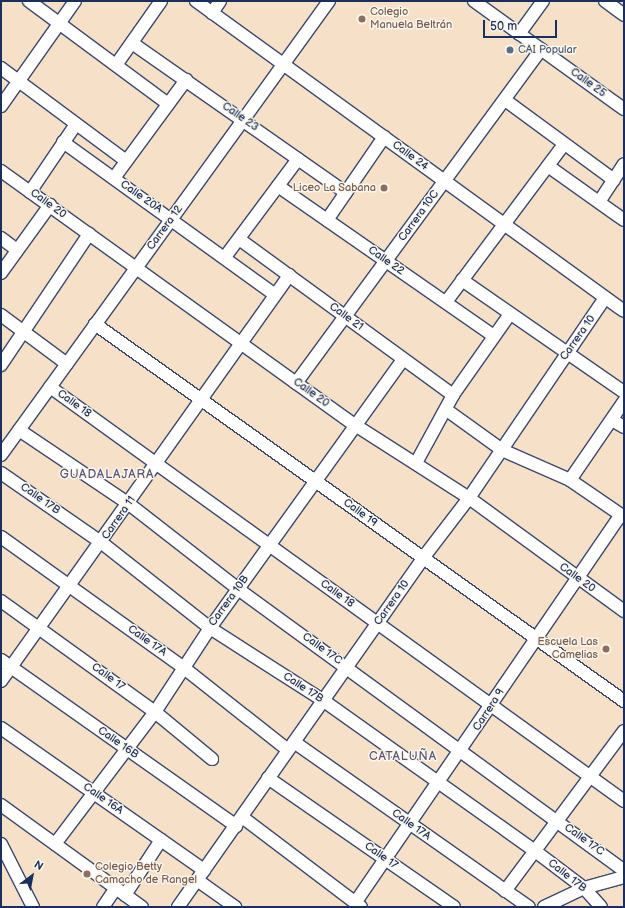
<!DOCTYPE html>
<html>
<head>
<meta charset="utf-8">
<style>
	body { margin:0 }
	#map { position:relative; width:625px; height:908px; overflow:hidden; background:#f6e0c7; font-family:"Balsamiq Sans",sans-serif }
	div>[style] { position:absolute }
	.roads { filter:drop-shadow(1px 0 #3c4a6e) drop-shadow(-1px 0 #3c4a6e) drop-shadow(0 1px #3c4a6e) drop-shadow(0 -1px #3c4a6e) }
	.minor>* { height:12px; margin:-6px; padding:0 6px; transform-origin:6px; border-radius:6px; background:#fff }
	.dots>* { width:11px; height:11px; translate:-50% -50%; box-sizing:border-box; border:2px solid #fbf7ec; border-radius:50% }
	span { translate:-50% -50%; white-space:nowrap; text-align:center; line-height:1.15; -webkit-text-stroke:3px #fbf7ec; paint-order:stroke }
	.education-label { font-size:11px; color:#785e54 }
	.left { translate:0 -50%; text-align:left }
	.right { translate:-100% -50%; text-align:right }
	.service-label { font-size:11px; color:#4e5e75 }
	.street-label { font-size:11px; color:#1b2f5e }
	.neighbourhood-label { font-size:12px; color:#585479; letter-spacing:1px }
	.frame { position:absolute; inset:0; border:2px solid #1b2f5e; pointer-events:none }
	.north { position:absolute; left:12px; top:856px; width:40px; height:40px; -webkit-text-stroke:3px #fbf7ec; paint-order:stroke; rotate:32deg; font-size:11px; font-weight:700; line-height:16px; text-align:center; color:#1b2f5e }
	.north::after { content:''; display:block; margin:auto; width:14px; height:18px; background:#1b2f5e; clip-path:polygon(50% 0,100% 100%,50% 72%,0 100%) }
	.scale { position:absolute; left:483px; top:20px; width:74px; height:18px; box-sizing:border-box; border:2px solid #1b2f5e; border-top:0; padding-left:5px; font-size:12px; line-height:14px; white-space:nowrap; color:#1b2f5e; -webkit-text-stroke:3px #fbf7ec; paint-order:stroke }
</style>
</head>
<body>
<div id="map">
	<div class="roads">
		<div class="minor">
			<i style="left:29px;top:1px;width:173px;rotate:36.5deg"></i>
			<i style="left:196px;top:1px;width:528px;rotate:35.92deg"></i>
			<i style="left:474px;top:1px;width:185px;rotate:35.8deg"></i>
			<i style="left:605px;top:1px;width:24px;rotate:36deg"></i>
			<i style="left:212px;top:13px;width:14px;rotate:-56deg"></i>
			<i style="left:519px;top:34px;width:41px;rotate:-54deg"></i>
			<i style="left:132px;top:43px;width:261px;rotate:35deg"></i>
			<i style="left:116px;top:65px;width:78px;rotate:-54.9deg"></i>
			<i style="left:1px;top:68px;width:156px;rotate:36.6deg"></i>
			<i style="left:505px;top:100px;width:135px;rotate:36.3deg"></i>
			<i style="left:1px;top:106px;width:128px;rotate:-54.8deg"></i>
			<i style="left:63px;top:142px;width:261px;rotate:35.8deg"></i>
			<i style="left:548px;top:166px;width:93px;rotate:35.4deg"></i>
			<i style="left:1px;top:171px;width:436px;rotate:35.7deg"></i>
			<i style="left:355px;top:425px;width:135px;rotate:32.6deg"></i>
			<i style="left:469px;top:498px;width:192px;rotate:36.1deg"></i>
			<i style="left:114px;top:178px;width:122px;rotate:-53.7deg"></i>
			<i style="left:278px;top:186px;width:263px;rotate:34.8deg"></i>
			<i style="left:30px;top:192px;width:82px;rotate:-55.9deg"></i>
			<i style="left:599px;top:202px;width:45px;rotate:-56.7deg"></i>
			<i style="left:327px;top:220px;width:101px;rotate:-55.5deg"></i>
			<i style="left:1px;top:238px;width:20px;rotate:37deg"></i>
			<i style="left:239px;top:239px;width:265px;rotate:36.1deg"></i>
			<i style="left:225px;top:257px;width:122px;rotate:-53.3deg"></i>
			<i style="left:1px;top:273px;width:84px;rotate:-54.2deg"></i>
			<i style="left:462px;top:280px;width:197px;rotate:34.7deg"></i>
			<i style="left:446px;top:302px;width:197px;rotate:-53.2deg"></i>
			<i style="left:1px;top:315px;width:82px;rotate:36.6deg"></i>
			<i style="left:95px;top:324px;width:650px;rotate:35.48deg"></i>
			<i style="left:1px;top:365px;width:158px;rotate:-56.1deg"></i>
			<i style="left:296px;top:383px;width:414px;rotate:-53.7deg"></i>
			<i style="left:50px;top:387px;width:708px;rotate:35.8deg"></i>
			<i style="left:448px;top:411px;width:67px;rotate:35.8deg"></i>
			<i style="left:502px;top:450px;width:74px;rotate:23.8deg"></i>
			<i style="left:570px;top:480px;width:65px;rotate:34.4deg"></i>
			<i style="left:612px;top:420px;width:14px;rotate:30deg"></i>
			<i style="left:19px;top:430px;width:133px;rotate:33.9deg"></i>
			<i style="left:129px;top:504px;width:138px;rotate:37.9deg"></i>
			<i style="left:238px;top:589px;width:477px;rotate:36.1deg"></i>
			<i style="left:1px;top:455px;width:560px;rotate:-54.15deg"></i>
			<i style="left:416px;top:463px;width:77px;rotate:-61.4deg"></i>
			<i style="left:453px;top:395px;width:99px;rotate:-54.9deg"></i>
			<i style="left:1px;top:473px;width:123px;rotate:34.7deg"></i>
			<i style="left:102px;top:543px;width:137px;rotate:38.2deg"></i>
			<i style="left:210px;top:628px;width:135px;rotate:32.6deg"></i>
			<i style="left:324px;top:701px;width:259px;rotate:35.4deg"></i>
			<i style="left:535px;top:851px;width:61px;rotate:37.1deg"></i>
			<i style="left:584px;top:888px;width:25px;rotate:48deg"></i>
			<i style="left:570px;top:480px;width:96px;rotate:-55.6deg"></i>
			<i style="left:1px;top:537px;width:225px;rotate:35.6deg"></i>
			<i style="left:184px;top:668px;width:132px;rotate:38.3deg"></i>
			<i style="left:1px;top:601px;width:190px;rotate:35.8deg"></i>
			<i style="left:155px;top:712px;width:74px;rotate:39.5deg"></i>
			<i style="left:1px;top:660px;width:288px;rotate:35.2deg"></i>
			<i style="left:1px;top:681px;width:498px;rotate:-54.6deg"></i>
			<i style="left:1px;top:728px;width:248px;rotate:35deg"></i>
			<i style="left:294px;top:742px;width:287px;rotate:35.1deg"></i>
			<i style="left:268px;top:778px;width:226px;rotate:34.7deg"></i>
			<i style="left:1px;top:805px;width:174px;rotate:35.9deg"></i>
			<i style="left:242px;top:817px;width:149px;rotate:37.1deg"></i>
			<i style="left:1px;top:844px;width:71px;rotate:63.1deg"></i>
			<i style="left:55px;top:844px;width:166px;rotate:-52.9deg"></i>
			<i style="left:155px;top:712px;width:100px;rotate:-56.8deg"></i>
			<i style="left:210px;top:628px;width:331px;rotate:-54.3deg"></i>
			<i style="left:197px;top:880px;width:47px;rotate:35.4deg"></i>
			<i style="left:505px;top:891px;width:199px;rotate:-53.4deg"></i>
			<i style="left:125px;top:895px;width:66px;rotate:-56.8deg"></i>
			<i style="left:355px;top:903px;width:470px;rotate:-55.6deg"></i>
			<i style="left:103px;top:907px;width:23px;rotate:-56deg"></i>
			<i style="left:178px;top:907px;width:426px;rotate:-54.9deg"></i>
			<i style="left:423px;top:558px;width:76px;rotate:-52.5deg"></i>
			<i style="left:469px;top:498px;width:242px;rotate:-55.8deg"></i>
			<i style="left:544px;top:907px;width:44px;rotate:-25.4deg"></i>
			<i style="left:584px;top:888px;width:41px;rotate:-15.4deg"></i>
		</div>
	</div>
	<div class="dots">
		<i style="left:362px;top:19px;background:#8d6e63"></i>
		<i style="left:510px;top:50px;background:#5c6f8a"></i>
		<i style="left:384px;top:188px;background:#8d6e63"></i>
		<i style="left:606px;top:649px;background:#8d6e63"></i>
		<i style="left:87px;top:874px;background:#8d6e63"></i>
	</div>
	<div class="education-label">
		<span class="left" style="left:370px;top:19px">Colegio<br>Manuela Beltrán</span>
		<span class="right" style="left:376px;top:188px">Liceo La Sabana</span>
		<span class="right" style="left:598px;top:649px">Escuela Las<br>Camelias</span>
		<span class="left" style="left:95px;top:874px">Colegio Betty<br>Camacho de Rangel</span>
	</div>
	<div class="service-label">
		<span class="left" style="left:518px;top:50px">CAI Popular</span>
	</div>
	<div class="street-label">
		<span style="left:588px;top:83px;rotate:36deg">Calle 25</span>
		<span style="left:240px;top:117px;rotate:35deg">Calle 23</span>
		<span style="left:410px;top:156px;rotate:36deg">Calle 24</span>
		<span style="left:141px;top:197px;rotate:35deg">Calle 20A</span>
		<span style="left:48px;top:204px;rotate:36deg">Calle 20</span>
		<span style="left:419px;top:216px;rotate:-54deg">Carrera 10C</span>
		<span style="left:165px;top:228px;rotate:-54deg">Carrera 12</span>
		<span style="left:386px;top:261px;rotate:35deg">Calle 22</span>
		<span style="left:346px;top:317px;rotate:36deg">Calle 21</span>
		<span style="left:578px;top:338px;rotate:-55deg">Carrera 10</span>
		<span style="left:311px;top:393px;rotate:36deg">Calle 20</span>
		<span style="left:74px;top:404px;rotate:36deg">Calle 18</span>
		<span style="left:40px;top:499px;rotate:35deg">Calle 17B</span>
		<span style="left:360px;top:513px;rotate:36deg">Calle 19</span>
		<span style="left:119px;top:518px;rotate:-55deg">Carrera 11</span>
		<span style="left:577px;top:578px;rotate:36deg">Calle 20</span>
		<span style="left:337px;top:594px;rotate:36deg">Calle 18</span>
		<span style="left:229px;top:601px;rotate:-54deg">Carrera 10B</span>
		<span style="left:392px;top:603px;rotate:-55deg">Carrera 10</span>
		<span style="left:147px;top:641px;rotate:35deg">Calle 17A</span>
		<span style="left:322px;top:649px;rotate:36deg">Calle 17C</span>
		<span style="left:108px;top:677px;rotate:36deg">Calle 17</span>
		<span style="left:303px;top:688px;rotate:33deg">Calle 17B</span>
		<span style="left:489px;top:710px;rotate:-57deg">Carrera 9</span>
		<span style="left:118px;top:743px;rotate:35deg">Calle 16B</span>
		<span style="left:103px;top:799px;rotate:35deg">Calle 16A</span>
		<span style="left:411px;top:825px;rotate:35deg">Calle 17A</span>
		<span style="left:584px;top:840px;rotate:36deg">Calle 17C</span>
		<span style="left:381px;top:856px;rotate:35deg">Calle 17</span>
		<span style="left:567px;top:876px;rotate:38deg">Calle 17B</span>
	</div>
	<div class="neighbourhood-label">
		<span style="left:107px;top:475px">GUADALAJARA</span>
		<span style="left:403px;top:757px">CATALUÑA</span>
	</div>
	<div class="frame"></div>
	<div class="north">N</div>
	<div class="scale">50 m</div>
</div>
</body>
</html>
